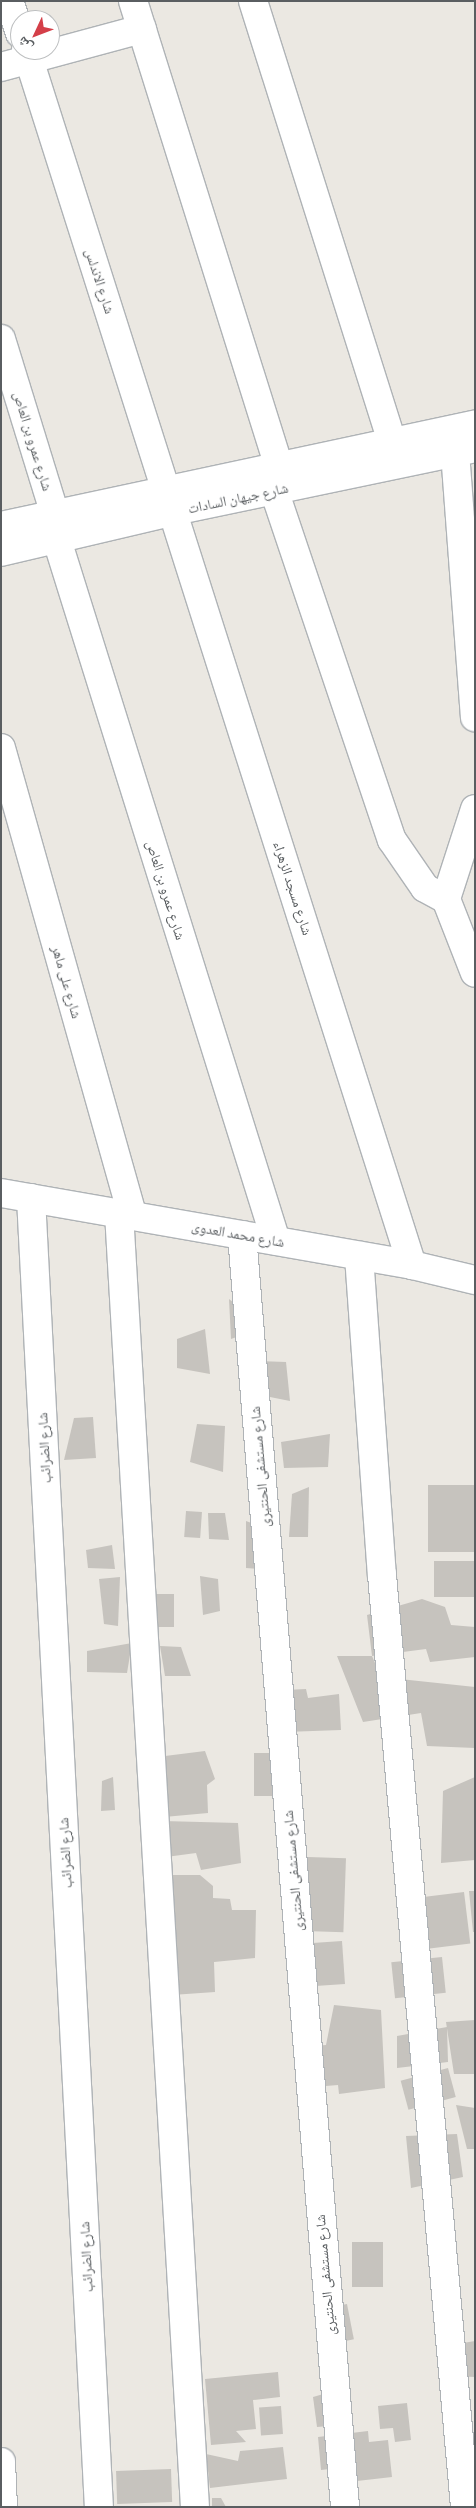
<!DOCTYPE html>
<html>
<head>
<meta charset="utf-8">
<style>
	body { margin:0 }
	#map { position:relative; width:476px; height:2508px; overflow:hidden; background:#ebe8e2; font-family:Manrope,"Noto Naskh Arabic",sans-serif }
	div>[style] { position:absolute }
	.building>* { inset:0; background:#c6c3be; transform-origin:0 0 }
	.roads { filter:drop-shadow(1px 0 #afb3b6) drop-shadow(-1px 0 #afb3b6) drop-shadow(0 1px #afb3b6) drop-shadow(0 -1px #afb3b6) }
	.street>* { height:28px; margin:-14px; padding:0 14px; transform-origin:14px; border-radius:14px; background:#fff }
	.secondary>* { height:28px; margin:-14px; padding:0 14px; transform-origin:14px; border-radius:14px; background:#fff }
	span { translate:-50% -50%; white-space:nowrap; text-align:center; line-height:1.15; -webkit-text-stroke:4px #fff; paint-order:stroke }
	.street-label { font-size:14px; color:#5a5e61 }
	.frame { position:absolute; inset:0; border:2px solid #5a5e61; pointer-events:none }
	.north { position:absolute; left:10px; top:10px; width:50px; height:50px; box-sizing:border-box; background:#fff; border:1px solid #bdbfc0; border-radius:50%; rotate:227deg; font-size:14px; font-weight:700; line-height:20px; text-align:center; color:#5a5e61 }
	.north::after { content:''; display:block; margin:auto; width:18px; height:22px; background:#d43f49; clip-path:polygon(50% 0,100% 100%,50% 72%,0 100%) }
</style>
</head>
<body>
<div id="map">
	<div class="building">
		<i style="clip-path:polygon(229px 1299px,243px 1310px,245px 1334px,231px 1339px)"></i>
		<i style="clip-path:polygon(205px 1329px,210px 1374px,177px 1368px,177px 1339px)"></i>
		<i style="clip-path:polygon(258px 1361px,286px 1362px,290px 1401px,260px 1395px)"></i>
		<i style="clip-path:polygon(93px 1417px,96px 1458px,64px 1460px,74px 1418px)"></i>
		<i style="clip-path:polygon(197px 1424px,225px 1426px,223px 1472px,190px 1462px)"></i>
		<i style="clip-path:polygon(330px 1434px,328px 1467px,284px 1468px,281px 1442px)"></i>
		<i style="left:475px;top:1485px;width:67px;height:47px;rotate:90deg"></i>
		<i style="clip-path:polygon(309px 1487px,308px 1537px,289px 1537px,292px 1494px)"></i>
		<i style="left:186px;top:1511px;width:16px;height:26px;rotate:4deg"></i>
		<i style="clip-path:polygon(208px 1513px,225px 1513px,229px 1540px,209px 1539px)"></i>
		<i style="clip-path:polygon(246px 1521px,257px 1525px,259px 1569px,246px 1568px)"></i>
		<i style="clip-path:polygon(112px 1545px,115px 1569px,88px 1568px,86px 1550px)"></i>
		<i style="left:475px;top:1561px;width:36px;height:41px;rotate:90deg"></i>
		<i style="clip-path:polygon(200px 1576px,218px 1579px,220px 1611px,203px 1615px)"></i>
		<i style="clip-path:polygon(120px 1577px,118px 1626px,104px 1624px,99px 1579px)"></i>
		<i style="left:174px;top:1594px;width:33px;height:23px;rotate:90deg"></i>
		<i style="clip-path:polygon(422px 1599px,445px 1607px,451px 1625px,475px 1627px,475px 1657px,430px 1662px,426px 1649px,372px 1656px,367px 1615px)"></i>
		<i style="clip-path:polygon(132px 1643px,127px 1673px,87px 1672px,87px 1651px)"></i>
		<i style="clip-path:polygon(160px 1646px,181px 1647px,191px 1676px,165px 1676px)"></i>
		<i style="clip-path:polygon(337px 1656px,372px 1656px,381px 1677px,475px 1687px,475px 1748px,427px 1746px,421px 1713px,363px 1722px)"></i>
		<i style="clip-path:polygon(306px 1689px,308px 1698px,339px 1694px,341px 1730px,285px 1732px,286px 1690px)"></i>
		<i style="clip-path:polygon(205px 1751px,215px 1779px,207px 1785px,208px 1813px,164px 1817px,165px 1756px)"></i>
		<i style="left:254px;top:1753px;width:38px;height:43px"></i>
		<i style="clip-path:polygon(113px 1777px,115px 1810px,101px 1811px,102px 1781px)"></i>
		<i style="clip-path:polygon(475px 1777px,475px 1860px,441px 1863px,443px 1791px)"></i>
		<i style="clip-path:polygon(163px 1821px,238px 1823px,241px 1863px,201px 1870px,196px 1853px,166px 1857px)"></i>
		<i style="left:308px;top:1857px;width:38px;height:74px;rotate:2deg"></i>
		<i style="clip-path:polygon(167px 1875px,200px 1875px,213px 1886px,213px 1898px,230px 1899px,232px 1910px,256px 1910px,255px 1958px,214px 1962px,215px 1992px,172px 1995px)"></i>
		<i style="clip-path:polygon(469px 1891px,475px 1891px,475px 1932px,473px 1932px)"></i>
		<i style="left:464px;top:1892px;width:52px;height:49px;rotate:83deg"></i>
		<i style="left:342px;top:1941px;width:43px;height:37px;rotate:86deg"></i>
		<i style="left:442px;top:1957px;width:36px;height:51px;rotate:84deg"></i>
		<i style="clip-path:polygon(334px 2005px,381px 2010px,385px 2088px,339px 2094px,338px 2085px,301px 2088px,300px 2047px,326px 2045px)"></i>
		<i style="clip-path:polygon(475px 2020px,475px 2074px,454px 2074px,446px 2022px)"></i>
		<i style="clip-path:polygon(447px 2027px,448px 2062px,397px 2068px,397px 2036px)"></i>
		<i style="left:448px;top:2068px;width:30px;height:49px;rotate:75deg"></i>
		<i style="clip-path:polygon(456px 2105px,475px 2108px,475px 2149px,467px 2149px)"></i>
		<i style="clip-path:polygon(457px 2134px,463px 2177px,411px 2188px,406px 2136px)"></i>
		<i style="left:383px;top:2242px;width:45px;height:31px;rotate:90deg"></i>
		<i style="left:347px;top:2304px;width:36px;height:12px;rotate:79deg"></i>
		<i style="clip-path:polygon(475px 2341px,475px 2377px,452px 2376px,451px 2345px)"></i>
		<i style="clip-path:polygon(278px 2372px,280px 2397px,253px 2400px,256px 2429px,236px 2431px,246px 2442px,211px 2445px,205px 2379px)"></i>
		<i style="clip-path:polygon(327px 2393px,329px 2426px,317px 2427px,313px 2397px)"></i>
		<i style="clip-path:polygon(407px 2403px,411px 2440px,395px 2442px,393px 2428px,380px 2429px,378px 2406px)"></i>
		<i style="left:281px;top:2406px;width:28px;height:22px;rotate:86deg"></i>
		<i style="clip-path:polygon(368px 2431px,369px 2442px,388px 2440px,392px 2477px,357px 2481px,355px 2466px,321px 2470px,318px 2437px)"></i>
		<i style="clip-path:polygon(283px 2447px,287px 2479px,210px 2488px,206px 2454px,238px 2461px,240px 2451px)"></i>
		<i style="left:171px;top:2469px;width:33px;height:55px;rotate:88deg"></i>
		<i style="clip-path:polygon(212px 2498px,221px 2498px,226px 2507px,212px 2507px)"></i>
	</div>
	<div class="roads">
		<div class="street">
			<i style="left:9px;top:1px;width:34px;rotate:71deg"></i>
			<i style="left:133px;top:1px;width:486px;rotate:72.6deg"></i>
			<i style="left:253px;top:1px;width:461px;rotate:72.5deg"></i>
			<i style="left:26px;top:50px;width:1275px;rotate:72.38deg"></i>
			<i style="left:1px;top:67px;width:146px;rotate:-15.1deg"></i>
			<i style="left:1px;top:339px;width:183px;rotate:72.9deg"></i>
			<i style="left:455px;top:452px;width:266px;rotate:85.7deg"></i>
			<i style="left:274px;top:490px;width:369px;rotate:71.4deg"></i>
			<i style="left:392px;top:840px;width:58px;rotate:55.5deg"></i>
			<i style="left:425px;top:888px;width:24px;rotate:28deg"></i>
			<i style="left:57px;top:540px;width:734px;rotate:72.65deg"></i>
			<i style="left:1px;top:748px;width:485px;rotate:74.3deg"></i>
			<i style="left:475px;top:809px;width:95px;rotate:107.9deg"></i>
			<i style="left:446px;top:899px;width:79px;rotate:68.6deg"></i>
			<i style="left:1px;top:1193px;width:417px;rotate:9.9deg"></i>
			<i style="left:412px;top:1265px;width:65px;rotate:13.4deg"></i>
			<i style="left:31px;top:1198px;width:1311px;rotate:87.03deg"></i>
			<i style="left:119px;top:1213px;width:1296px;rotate:86.64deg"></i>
			<i style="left:242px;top:1235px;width:1276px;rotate:85.37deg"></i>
			<i style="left:359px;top:1256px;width:320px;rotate:85.9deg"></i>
			<i style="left:382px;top:1575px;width:936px;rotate:84.91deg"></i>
			<i style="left:1px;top:2462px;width:45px;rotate:87.5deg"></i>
		</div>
		<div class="secondary">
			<i style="left:1px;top:526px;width:485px;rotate:-12.1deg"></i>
			<i style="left:1px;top:552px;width:178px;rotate:-13.3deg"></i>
			<i style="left:174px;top:511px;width:308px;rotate:-11.8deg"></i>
		</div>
	</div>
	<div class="street-label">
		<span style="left:100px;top:281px;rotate:72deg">شارع الاندلس</span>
		<span style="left:33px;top:441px;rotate:73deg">شارع عمرو بن العاص</span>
		<span style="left:238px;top:498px;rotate:-12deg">شارع جيهان السادات</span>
		<span style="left:293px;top:888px;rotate:72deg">شارع مسجد الزهراء</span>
		<span style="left:166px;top:890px;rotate:73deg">شارع عمرو بن العاص</span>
		<span style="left:67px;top:982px;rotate:74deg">شارع على ماهر</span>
		<span style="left:238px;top:1234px;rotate:10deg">شارع محمد العدوى</span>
		<span style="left:44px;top:1448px;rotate:-93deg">شارع الضرائب</span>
		<span style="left:260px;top:1467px;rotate:-95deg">شارع مستشفى الحنتيرى</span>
		<span style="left:65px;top:1853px;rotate:-93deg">شارع الضرائب</span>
		<span style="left:293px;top:1871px;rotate:-95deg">شارع مستشفى الحنتيرى</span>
		<span style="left:86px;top:2257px;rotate:-93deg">شارع الضرائب</span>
		<span style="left:325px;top:2275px;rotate:-95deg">شارع مستشفى الحنتيرى</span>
	</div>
	<div class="frame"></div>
	<div class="north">ش</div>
</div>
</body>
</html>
